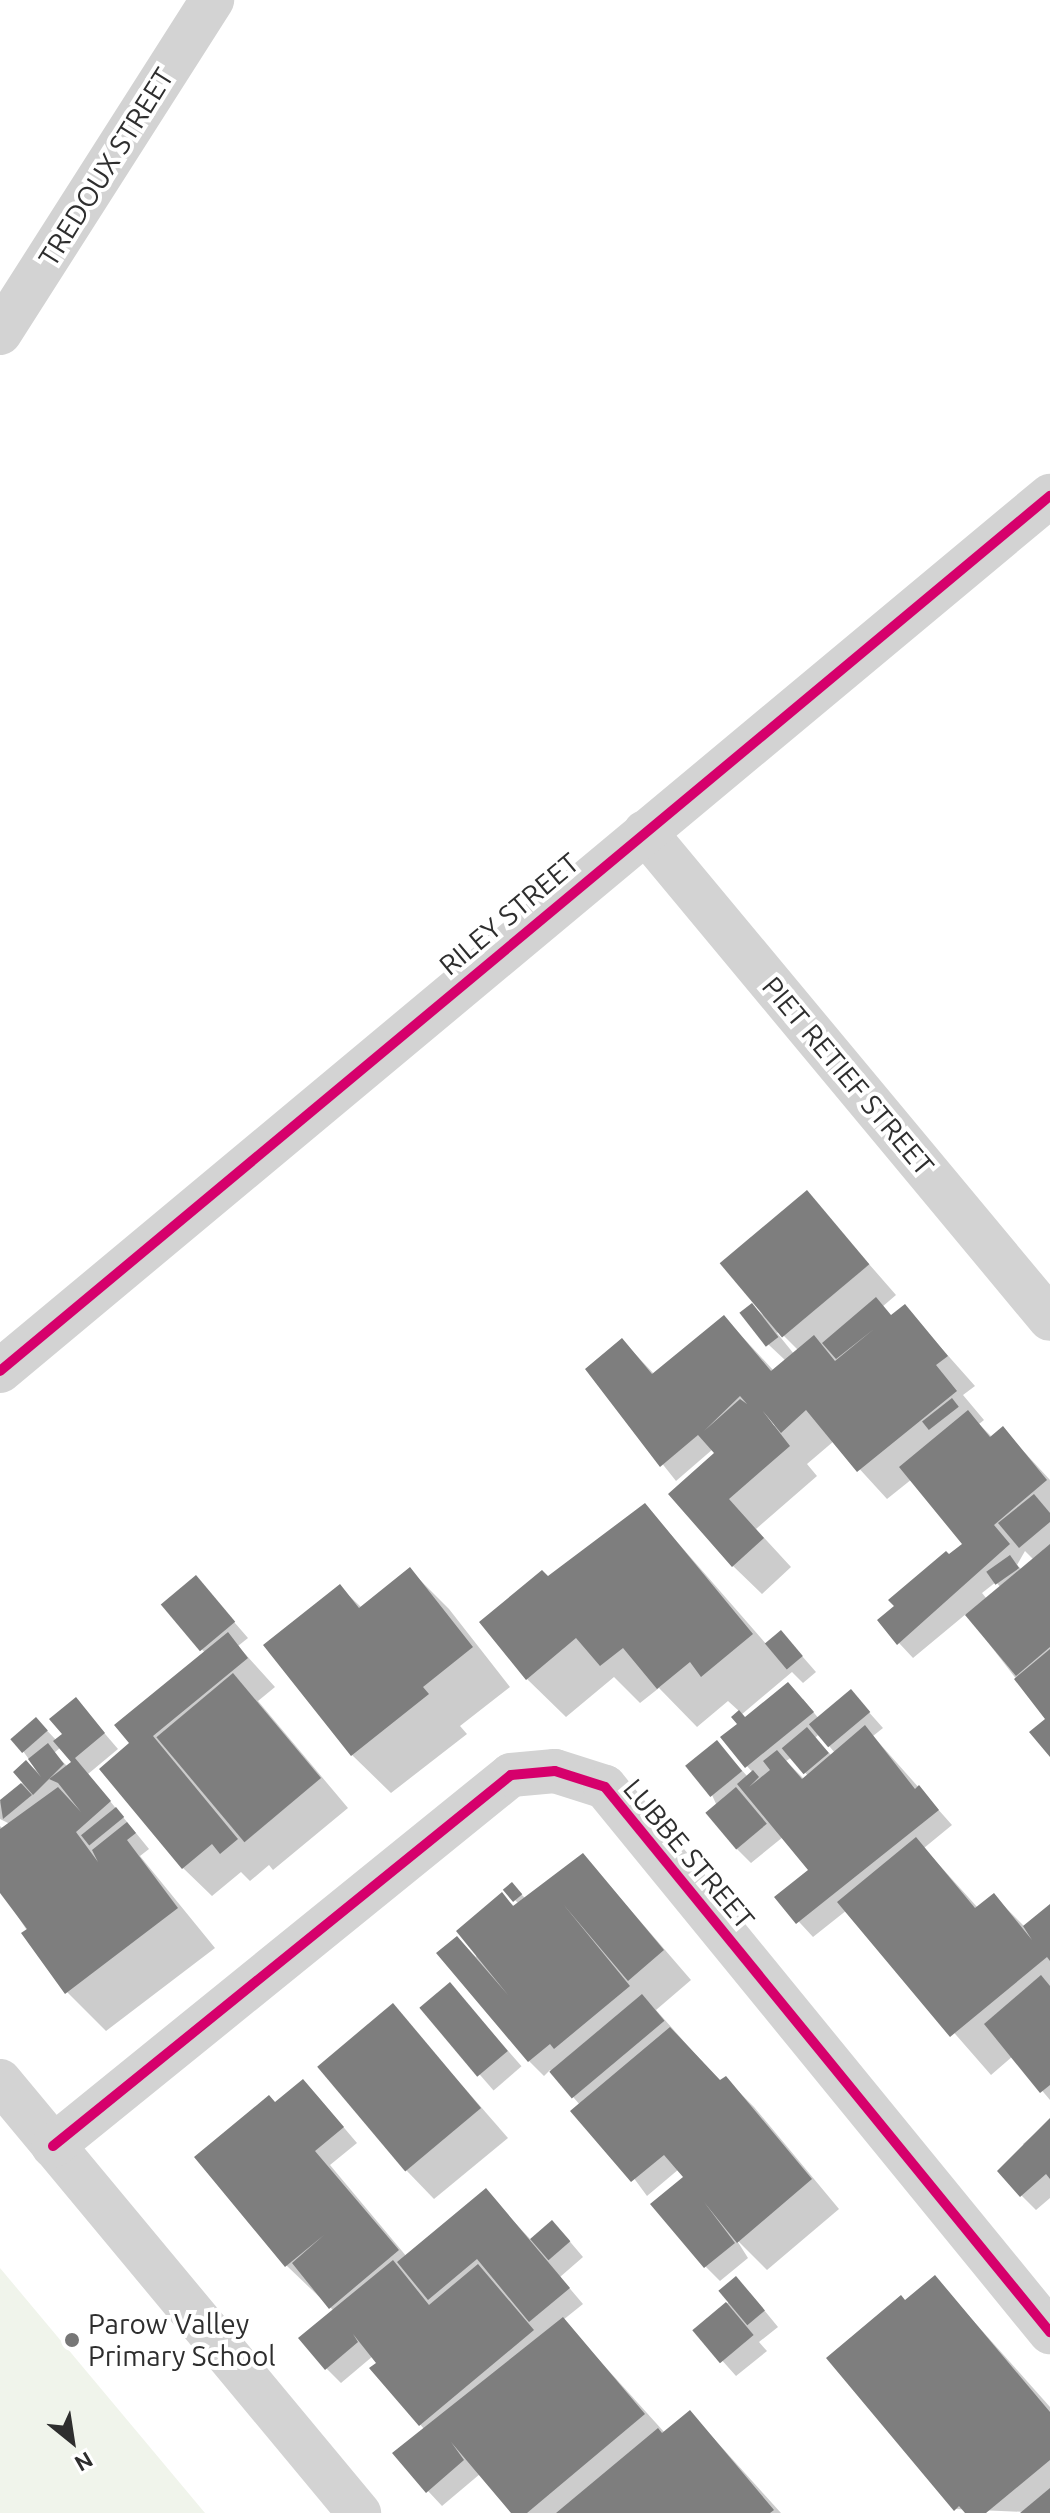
<!DOCTYPE html>
<html>
<head>
<meta charset="utf-8">
<style>
	body { margin:0 }
	#map { position:relative; width:1050px; height:2513px; overflow:hidden; background:#fff; font-family:Ubuntu,sans-serif }
	div>[style] { position:absolute }
	.green>* { inset:0; background:#f0f4eb }
	.shadow>* { inset:0; background:#0003; transform-origin:0 0 }
	.building>* { inset:0; background:#7e7e7e; transform-origin:0 0 }
	.minor>* { height:44px; margin:-22px; padding:0 22px; transform-origin:22px; border-radius:22px; background:#d3d3d3 }
	.cycleway>* { height:10px; margin:-5px; padding:0 5px; transform-origin:5px; border-radius:5px; background:#d6006c }
	.dots>* { width:22px; height:22px; translate:-50% -50%; box-sizing:border-box; border:4px solid #fff; border-radius:50% }
	span { translate:-50% -50%; white-space:nowrap; text-align:center; line-height:1.15; -webkit-text-stroke:8px #fff; paint-order:stroke }
	.street-label { font-size:28px; color:#2e2e2e }
	.poi-label { font-size:28px; color:#2e2e2e }
	.left { translate:0 -50%; text-align:left }
	.north { position:absolute; left:32px; top:2401px; width:80px; height:80px; -webkit-text-stroke:6px #fff; paint-order:stroke; rotate:150deg; font-size:22px; font-weight:700; line-height:32px; text-align:center; color:#2e2e2e }
	.north::after { content:''; display:block; margin:auto; width:28px; height:36px; background:#2e2e2e; clip-path:polygon(50% 0,100% 100%,50% 72%,0 100%) }
</style>
</head>
<body>
<div id="map">
	<div class="green">
		<i style="clip-path:polygon(0 2268px,205px 2513px,0 2513px)"></i>
	</div>
	<div class="shadow">
		<i style="clip-path:polygon(evenodd,807px 1193px,896px 1295px,882px 1307px,892px 1317px,904px 1306px,975px 1386px,963px 1395px,984px 1420px,979px 1424px,993px 1438px,1003px 1429px,1050px 1480px,1050px 1754px,1048px 1720px,966px 1614px,913px 1658px,899px 1643px,949px 1556px,969px 1549px,912px 1479px,887px 1499px,834px 1441px,807px 1464px,817px 1476px,756px 1529px,791px 1567px,762px 1594px,733px 1566px,717px 1453px,713px 1449px,676px 1481px,587px 1369px,622px 1340px,655px 1375px,724px 1317px,774px 1371px,786px 1361px,769px 1345px,752px 1306px,771px 1321px,807px 1193px,779px 1331px,799px 1351px,794px 1354px,777px 1333px,779px 1331px,807px 1193px,755px 1403px,776px 1424px,772px 1428px,755px 1403px,807px 1193px,1025px 1551px,1034px 1560px,1022px 1570px,1017px 1565px,1025px 1551px,807px 1193px,996px 1582px,1001px 1588px,987px 1599px,982px 1593px,996px 1582px)"></i>
		<i style="clip-path:polygon(evenodd,645px 1505px,767px 1645px,781px 1632px,816px 1672px,803px 1683px,792px 1672px,741px 1715px,745px 1719px,803px 1699px,819px 1719px,851px 1692px,883px 1728px,873px 1736px,952px 1825px,924px 1848px,978px 1908px,993px 1895px,1025px 1927px,1050px 1906px,1050px 2100px,1013px 2056px,991px 2075px,847px 1910px,813px 1937px,777px 1898px,815px 1875px,783px 1837px,751px 1863px,736px 1848px,712px 1795px,717px 1743px,748px 1777px,753px 1773px,723px 1738px,740px 1724px,740px 1712px,728px 1701px,697px 1727px,659px 1688px,640px 1703px,614px 1677px,566px 1717px,527px 1679px,548px 1579px,645px 1505px,819px 1734px,835px 1753px,832px 1756px,815px 1738px,819px 1734px,645px 1505px,792px 1757px,808px 1776px,804px 1779px,786px 1761px,792px 1757px)"></i>
		<i style="clip-path:polygon(410px 1570px,449px 1609px,510px 1687px,460px 1726px,467px 1734px,391px 1793px,352px 1755px,340px 1587px,362px 1608px)"></i>
		<i style="clip-path:polygon(196px 1578px,248px 1638px,238px 1646px,275px 1687px,258px 1701px,348px 1808px,273px 1870px,269px 1865px,250px 1881px,241px 1872px,212px 1896px,183px 1868px,131px 1743px,205px 1653px,163px 1604px)"></i>
		<i style="clip-path:polygon(evenodd,76px 1700px,118px 1749px,88px 1774px,149px 1849px,140px 1856px,215px 1948px,106px 2031px,67px 1992px,0 1889px,0 1826px,3px 1829px,10px 1824px,0 1819px,0 1802px,24px 1782px,27px 1763px,38px 1772px,23px 1751px,36px 1719px,57px 1741px,65px 1734px,76px 1700px,61px 1747px,73px 1763px,68px 1767px,54px 1753px,61px 1747px)"></i>
		<i style="clip-path:polygon(583px 1855px,691px 1980px,656px 2010px,721px 2083px,726px 2079px,754px 2107px,839px 2209px,767px 2270px,736px 2239px,748px 2258px,720px 2281px,705px 2266px,695px 2193px,679px 2169px,647px 2196px,580px 2105px,550px 2070px,544px 2076px,529px 2061px,439px 1953px,457px 1938px,476px 1957px,502px 1895px,515px 1907px,519px 1904px,506px 1891px,512px 1885px,526px 1899px)"></i>
		<i style="left:450px;top:1984px;width:109px;height:37px;rotate:49deg"></i>
		<i style="clip-path:polygon(393px 2006px,508px 2138px,434px 2199px,406px 2170px)"></i>
		<i style="clip-path:polygon(317px 2096px,357px 2143px,330px 2165px,407px 2257px,486px 2191px,530px 2239px,566px 2237px,583px 2257px,560px 2277px,583px 2304px,563px 2320px,665px 2433px,690px 2412px,781px 2513px,513px 2513px,480px 2474px,442px 2506px,428px 2491px,424px 2429px,372px 2368px,379px 2363px,373px 2356px,341px 2383px,326px 2368px,334px 2311px,287px 2266px,197px 2158px)"></i>
		<i style="clip-path:polygon(1050px 2121px,1050px 2198px,1036px 2210px,1021px 2195px,1032px 2155px,1023px 2144px)"></i>
		<i style="clip-path:polygon(935px 2278px,1050px 2407px,1050px 2513px,955px 2509px,905px 2302px)"></i>
		<i style="clip-path:polygon(750px 2293px,778px 2327px,759px 2342px,767px 2351px,736px 2376px,695px 2330px,730px 2301px)"></i>
	</div>
	<div class="building">
		<i style="left:807px;top:1190px;width:97px;height:114px;rotate:50deg"></i>
		<i style="clip-path:polygon(evenodd,876px 1297px,891px 1315px,905px 1304px,948px 1356px,936px 1365px,957px 1391px,857px 1472px,806px 1410px,781px 1433px,762px 1410px,790px 1446px,729px 1499px,764px 1538px,732px 1567px,668px 1494px,714px 1453px,698px 1435px,660px 1467px,585px 1369px,622px 1338px,652px 1374px,724px 1315px,771px 1371px,814px 1335px,835px 1361px,874px 1329px,836px 1359px,822px 1343px,876px 1297px,740px 1396px,747px 1404px,740px 1399px,704px 1431px,740px 1396px)"></i>
		<i style="left:752px;top:1303px;width:43px;height:16px;rotate:52deg"></i>
		<i style="left:952px;top:1398px;width:11px;height:38px;rotate:52deg"></i>
		<i style="clip-path:polygon(968px 1410px,990px 1437px,1003px 1426px,1047px 1480px,994px 1525px,1010px 1544px,897px 1645px,877px 1620px,894px 1606px,888px 1600px,946px 1551px,949px 1554px,962px 1544px,899px 1467px)"></i>
		<i style="clip-path:polygon(1034px 1494px,1050px 1513px,1050px 1522px,1019px 1548px,998px 1523px)"></i>
		<i style="clip-path:polygon(645px 1503px,753px 1634px,701px 1677px,690px 1662px,657px 1689px,623px 1648px,600px 1666px,576px 1638px,526px 1680px,479px 1622px,542px 1570px,548px 1576px)"></i>
		<i style="clip-path:polygon(1050px 1544px,1050px 1647px,1016px 1676px,965px 1615px)"></i>
		<i style="left:1010px;top:1555px;width:16px;height:29px;rotate:55deg"></i>
		<i style="clip-path:polygon(410px 1567px,473px 1647px,423px 1687px,429px 1694px,351px 1756px,263px 1645px,340px 1584px,359px 1608px)"></i>
		<i style="left:196px;top:1575px;width:61px;height:46px;rotate:50deg"></i>
		<i style="left:781px;top:1630px;width:34px;height:21px;rotate:50deg"></i>
		<i style="clip-path:polygon(228px 1632px,248px 1658px,153px 1736px,238px 1839px,220px 1854px,212px 1844px,182px 1869px,99px 1769px,129px 1743px,114px 1725px)"></i>
		<i style="clip-path:polygon(1050px 1649px,1050px 1757px,1029px 1732px,1045px 1719px,1014px 1679px)"></i>
		<i style="left:233px;top:1673px;width:137px;height:100px;rotate:50deg"></i>
		<i style="clip-path:polygon(788px 1682px,814px 1712px,745px 1768px,720px 1737px,737px 1724px,731px 1717px,739px 1710px,745px 1717px)"></i>
		<i style="left:851px;top:1689px;width:30px;height:55px;rotate:50deg"></i>
		<i style="clip-path:polygon(76px 1697px,105px 1733px,75px 1758px,111px 1801px,76px 1832px,98px 1862px,92px 1850px,127px 1822px,136px 1833px,127px 1840px,178px 1908px,65px 1994px,21px 1933px,27px 1929px,0 1893px,0 1829px,58px 1787px,81px 1812px,58px 1783px,49px 1779px,71px 1762px,53px 1741px,62px 1734px,49px 1719px)"></i>
		<i style="left:36px;top:1717px;width:18px;height:34px;rotate:49deg"></i>
		<i style="clip-path:polygon(865px 1725px,915px 1789px,919px 1785px,939px 1810px,796px 1924px,774px 1897px,808px 1870px,737px 1784px,753px 1770px,759px 1777px,749px 1787px,770px 1770px,763px 1761px,777px 1750px,802px 1779px)"></i>
		<i style="left:807px;top:1727px;width:34px;height:33px;rotate:50deg"></i>
		<i style="left:717px;top:1740px;width:40px;height:41px;rotate:51deg"></i>
		<i style="clip-path:polygon(48px 1743px,64px 1764px,33px 1795px,13px 1772px,26px 1760px,41px 1777px,28px 1759px)"></i>
		<i style="clip-path:polygon(21px 1783px,32px 1795px,3px 1819px,0 1800px)"></i>
		<i style="left:736px;top:1787px;width:48px;height:40px;rotate:50deg"></i>
		<i style="left:116px;top:1807px;width:13px;height:45px;rotate:51deg"></i>
		<i style="clip-path:polygon(916px 1837px,975px 1908px,994px 1893px,1032px 1940px,1023px 1926px,1050px 1904px,1050px 1961px,1047px 1957px,950px 2037px,837px 1902px)"></i>
		<i style="clip-path:polygon(583px 1853px,664px 1950px,628px 1981px,563px 1904px,630px 1986px,554px 2049px,550px 2044px,528px 2062px,436px 1953px,457px 1936px,508px 1995px,456px 1931px,502px 1892px,513px 1906px)"></i>
		<i style="left:512px;top:1882px;width:16px;height:12px;rotate:50deg"></i>
		<i style="clip-path:polygon(1041px 1975px,1050px 1986px,1050px 2085px,1040px 2093px,984px 2024px)"></i>
		<i style="left:450px;top:1982px;width:90px;height:40px;rotate:50deg"></i>
		<i style="left:642px;top:1994px;width:35px;height:121px;rotate:50deg"></i>
		<i style="left:393px;top:2003px;width:137px;height:99px;rotate:50deg"></i>
		<i style="clip-path:polygon(670px 2027px,720px 2080px,726px 2076px,812px 2179px,737px 2243px,704px 2202px,735px 2243px,704px 2268px,650px 2204px,683px 2177px,664px 2155px,631px 2182px,570px 2111px)"></i>
		<i style="clip-path:polygon(303px 2079px,344px 2127px,315px 2151px,399px 2250px,329px 2309px,292px 2263px,324px 2235px,285px 2267px,194px 2157px,269px 2095px,275px 2102px)"></i>
		<i style="clip-path:polygon(1050px 2118px,1050px 2179px,1046px 2174px,1020px 2197px,997px 2171px)"></i>
		<i style="clip-path:polygon(486px 2188px,570px 2288px,529px 2322px,477px 2259px,428px 2300px,397px 2262px)"></i>
		<i style="left:552px;top:2220px;width:28px;height:29px;rotate:49deg"></i>
		<i style="clip-path:polygon(393px 2260px,429px 2305px,478px 2264px,534px 2330px,419px 2426px,369px 2368px,376px 2363px,353px 2334px,358px 2342px,325px 2370px,298px 2338px)"></i>
		<i style="clip-path:polygon(935px 2275px,1050px 2412px,1050px 2460px,986px 2513px,965px 2513px,959px 2506px,954px 2511px,826px 2358px,901px 2295px,905px 2300px)"></i>
		<i style="left:736px;top:2276px;width:45px;height:23px;rotate:50deg"></i>
		<i style="left:726px;top:2302px;width:43px;height:44px;rotate:50deg"></i>
		<i style="clip-path:polygon(563px 2317px,645px 2414px,527px 2513px,511px 2513px,451px 2442px,464px 2460px,426px 2493px,392px 2453px)"></i>
		<i style="clip-path:polygon(690px 2410px,774px 2510px,770px 2513px,556px 2513px,658px 2428px,662px 2433px)"></i>
		<i style="clip-path:polygon(1050px 2488px,1050px 2513px,1020px 2513px)"></i>
	</div>
	<div class="minor">
		<i style="left:0;top:333px;width:395px;rotate:-57.5deg"></i>
		<i style="left:645px;top:832px;width:633px;rotate:50.25deg"></i>
		<i style="left:0;top:1371px;width:1367px;rotate:-39.81deg"></i>
		<i style="left:0;top:2081px;width:562px;rotate:50.27deg"></i>
		<i style="left:53px;top:2146px;width:589px;rotate:-39.01deg"></i>
		<i style="left:511px;top:1775px;width:44px;rotate:-5.2deg"></i>
		<i style="left:555px;top:1771px;width:52px;rotate:17.7deg"></i>
		<i style="left:605px;top:1787px;width:704px;rotate:50.77deg"></i>
	</div>
	<div class="cycleway">
		<i style="left:0;top:1371px;width:1367px;rotate:-39.81deg"></i>
		<i style="left:53px;top:2146px;width:589px;rotate:-39.01deg"></i>
		<i style="left:511px;top:1775px;width:44px;rotate:-5.2deg"></i>
		<i style="left:555px;top:1771px;width:52px;rotate:17.7deg"></i>
		<i style="left:605px;top:1787px;width:704px;rotate:50.77deg"></i>
	</div>
	<div class="dots">
		<i style="left:72px;top:2340px;background:#777"></i>
	</div>
	<div class="street-label">
		<span style="left:106px;top:167px;rotate:-58deg">TREDOUX STREET</span>
		<span style="left:509px;top:914px;rotate:-40deg">RILEY STREET</span>
		<span style="left:848px;top:1076px;rotate:50deg">PIET RETIEF STREET</span>
		<span style="left:689px;top:1854px;rotate:50deg">LUBBE STREET</span>
	</div>
	<div class="poi-label">
		<span class="left" style="left:88px;top:2340px">Parow Valley<br>Primary School</span>
	</div>
	<div class="north">N</div>
</div>
</body>
</html>
